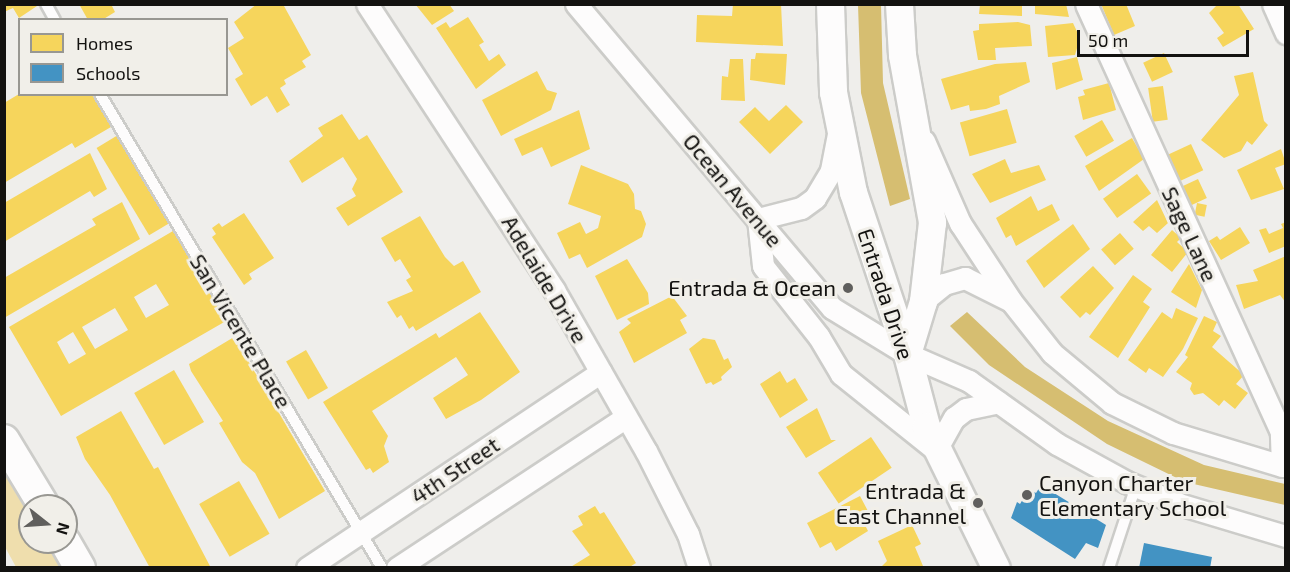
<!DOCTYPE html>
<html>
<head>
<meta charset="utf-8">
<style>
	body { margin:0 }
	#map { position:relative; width:1290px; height:572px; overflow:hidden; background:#efeeeb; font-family:"Exo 2",sans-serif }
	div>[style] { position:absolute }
	.green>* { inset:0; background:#efdead }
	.water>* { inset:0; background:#d6be71 }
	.homes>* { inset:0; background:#f6d55c; transform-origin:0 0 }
	.schools>* { inset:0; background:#4393c3 }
	.roads { filter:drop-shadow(2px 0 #ccccc9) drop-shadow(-2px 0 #ccccc9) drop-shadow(0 2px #ccccc9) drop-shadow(0 -2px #ccccc9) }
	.service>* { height:10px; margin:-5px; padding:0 5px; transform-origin:5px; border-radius:5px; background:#fdfcfc }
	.minor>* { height:21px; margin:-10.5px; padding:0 10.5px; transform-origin:10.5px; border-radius:10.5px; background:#fdfcfc }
	.tertiary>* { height:27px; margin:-13.5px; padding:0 13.5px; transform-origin:13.5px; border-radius:13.5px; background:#fdfcfc }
	.secondary>* { height:30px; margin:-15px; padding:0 15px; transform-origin:15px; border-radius:15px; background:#fdfcfc }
	.dots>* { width:16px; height:16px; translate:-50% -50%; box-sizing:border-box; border:3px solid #f1efe9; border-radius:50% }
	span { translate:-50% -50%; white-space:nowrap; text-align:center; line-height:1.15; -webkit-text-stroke:6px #f1efe9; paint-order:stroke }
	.street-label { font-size:22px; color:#131210 }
	.poi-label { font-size:22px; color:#131210 }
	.right { translate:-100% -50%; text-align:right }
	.left { translate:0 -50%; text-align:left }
	.frame { position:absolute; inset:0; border:6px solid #131210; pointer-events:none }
	.legend { position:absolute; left:18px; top:18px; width:210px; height:78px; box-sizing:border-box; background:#f1efe9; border:2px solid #989792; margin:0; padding:8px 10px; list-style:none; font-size:18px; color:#131210 }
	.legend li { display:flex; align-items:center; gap:12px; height:30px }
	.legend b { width:30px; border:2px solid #989792 }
	.north { position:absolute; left:18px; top:494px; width:60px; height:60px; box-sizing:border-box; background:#f1efe9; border:2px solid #989792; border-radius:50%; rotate:107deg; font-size:16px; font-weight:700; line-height:24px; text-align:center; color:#131210 }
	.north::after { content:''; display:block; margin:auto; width:21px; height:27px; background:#605f5d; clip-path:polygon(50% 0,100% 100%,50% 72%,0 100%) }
	.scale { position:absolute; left:1077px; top:30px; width:172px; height:27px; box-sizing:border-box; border:3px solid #131210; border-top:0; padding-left:8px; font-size:18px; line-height:21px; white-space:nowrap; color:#131210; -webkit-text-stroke:4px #f1efe9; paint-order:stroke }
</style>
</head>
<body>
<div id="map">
	<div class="green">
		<i style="clip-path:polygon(4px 471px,30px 514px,30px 542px,47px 542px,62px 567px,16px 567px,5px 547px)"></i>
	</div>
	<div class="water">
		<i style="clip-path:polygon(858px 5px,881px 5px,883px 83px,910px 199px,890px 206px,861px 93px)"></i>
		<i style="clip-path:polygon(967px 312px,1025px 367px,1108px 421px,1204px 465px,1285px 484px,1285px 505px,1185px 482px,1107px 444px,989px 365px,950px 326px)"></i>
	</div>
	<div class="homes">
		<i style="clip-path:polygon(4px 4px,36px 4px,37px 6px,19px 18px,13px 8px,4px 12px)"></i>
		<i style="clip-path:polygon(79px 4px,111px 4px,115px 12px,102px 20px,88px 20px)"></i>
		<i style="clip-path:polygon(257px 4px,284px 6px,311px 55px,302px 61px,306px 67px,284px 80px,286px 84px,280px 88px,290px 105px,277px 113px,267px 96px,251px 106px,235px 79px,243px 74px,228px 48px,244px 38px,234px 22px)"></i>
		<i style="clip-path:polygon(415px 4px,449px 4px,454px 11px,432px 25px)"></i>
		<i style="clip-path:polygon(733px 4px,781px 4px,783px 46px,696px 42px,697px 15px,732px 16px)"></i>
		<i style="clip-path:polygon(980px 4px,1022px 4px,1022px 16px,979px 14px)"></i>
		<i style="clip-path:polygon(1035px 4px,1066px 4px,1069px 17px,1035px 14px)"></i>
		<i style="clip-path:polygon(1101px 4px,1126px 4px,1135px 26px,1114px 35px)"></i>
		<i style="clip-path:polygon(1218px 4px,1238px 4px,1254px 29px,1223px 47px,1217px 38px,1224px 33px,1209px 13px)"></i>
		<i style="clip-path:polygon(468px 17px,484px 42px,479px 45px,489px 61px,499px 54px,506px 65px,476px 89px,436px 28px,446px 22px,450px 28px)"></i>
		<i style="clip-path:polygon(1018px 22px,1030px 25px,1032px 46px,995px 48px,996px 60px,978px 60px,973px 31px,979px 30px,979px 24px)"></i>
		<i style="clip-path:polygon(1073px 23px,1080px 38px,1075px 55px,1048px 57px,1045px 26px)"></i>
		<i style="clip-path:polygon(756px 53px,787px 54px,785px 85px,750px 80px,751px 59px,755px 59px)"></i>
		<i style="left:1164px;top:53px;width:21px;height:23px;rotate:65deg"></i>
		<i style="clip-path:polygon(1077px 57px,1083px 80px,1056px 90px,1052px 63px)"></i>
		<i style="clip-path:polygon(730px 59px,743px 59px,745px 101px,721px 100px,722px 76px,728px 77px)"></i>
		<i style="clip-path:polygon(1026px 62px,1030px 82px,999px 96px,1000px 104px,986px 109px,970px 111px,969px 105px,951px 110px,941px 79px,995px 64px)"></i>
		<i style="clip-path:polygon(537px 71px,547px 90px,557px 93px,551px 110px,501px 136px,482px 100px)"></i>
		<i style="clip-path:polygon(1253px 72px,1264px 121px,1268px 125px,1252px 145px,1247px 141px,1241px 151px,1224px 158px,1201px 140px,1239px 95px,1234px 76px)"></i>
		<i style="clip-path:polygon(1109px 83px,1116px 110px,1083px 120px,1078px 97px,1085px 95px,1083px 90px)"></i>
		<i style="left:1163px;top:86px;width:34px;height:15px;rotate:82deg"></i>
		<i style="clip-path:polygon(19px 94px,92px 94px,111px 127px,75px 148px,72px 143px,4px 183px,4px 103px)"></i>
		<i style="clip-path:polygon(786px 105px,803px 122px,770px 154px,739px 122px,755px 107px,769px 121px)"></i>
		<i style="left:1007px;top:109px;width:35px;height:49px;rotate:74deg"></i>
		<i style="clip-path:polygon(579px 110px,590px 149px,551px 167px,542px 147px,522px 156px,514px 139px)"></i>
		<i style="clip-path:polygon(342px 114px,359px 140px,367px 135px,403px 192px,348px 226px,336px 208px,356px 196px,352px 189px,357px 179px,343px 157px,302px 183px,289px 161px,323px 136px,318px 128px)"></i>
		<i style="left:1102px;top:120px;width:24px;height:32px;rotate:60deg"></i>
		<i style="left:118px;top:135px;width:102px;height:25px;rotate:59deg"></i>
		<i style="clip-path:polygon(1132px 138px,1144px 159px,1099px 191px,1085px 166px)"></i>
		<i style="left:1191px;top:144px;width:29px;height:28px;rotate:65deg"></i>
		<i style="clip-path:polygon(1281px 149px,1286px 164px,1275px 168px,1284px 189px,1251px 200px,1237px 170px)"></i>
		<i style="clip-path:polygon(90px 153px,107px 189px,94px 197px,90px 191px,4px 242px,4px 203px)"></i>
		<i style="clip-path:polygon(1005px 159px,1011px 173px,1039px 165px,1046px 180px,990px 203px,972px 174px)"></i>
		<i style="clip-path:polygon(581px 165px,628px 184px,634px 194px,635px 209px,641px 211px,646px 224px,642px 237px,587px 268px,580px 254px,569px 259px,557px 233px,580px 222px,586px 234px,598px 228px,601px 216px,568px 204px)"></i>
		<i style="left:1137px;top:174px;width:24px;height:42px;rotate:54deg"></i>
		<i style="left:1198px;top:179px;width:21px;height:19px;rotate:65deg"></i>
		<i style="clip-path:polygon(1031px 196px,1038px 211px,1052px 204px,1060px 220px,1016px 246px,1011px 235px,1006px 238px,996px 218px)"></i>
		<i style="clip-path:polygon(1157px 200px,1168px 223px,1157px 233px,1149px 226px,1143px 231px,1133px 222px)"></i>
		<i style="clip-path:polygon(122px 202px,140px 239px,4px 318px,4px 278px,96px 225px,92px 219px)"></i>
		<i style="left:1197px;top:203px;width:10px;height:12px;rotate:11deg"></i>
		<i style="clip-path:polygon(244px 213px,274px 258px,249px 274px,252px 279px,244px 285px,212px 237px,216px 234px,212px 228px,219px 223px,222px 227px)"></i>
		<i style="clip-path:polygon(420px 216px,445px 257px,454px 266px,463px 261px,481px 292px,416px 331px,413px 326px,409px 329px,401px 315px,397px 318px,387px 302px,413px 291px,406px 280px,411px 277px,400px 259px,395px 262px,381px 238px)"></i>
		<i style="clip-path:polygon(1286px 222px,1286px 246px,1269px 253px,1259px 230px,1266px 228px,1269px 234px,1283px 228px,1281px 224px)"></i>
		<i style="clip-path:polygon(1073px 224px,1090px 249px,1044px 288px,1026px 261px)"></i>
		<i style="clip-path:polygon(1240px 227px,1250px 243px,1221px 260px,1209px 241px,1217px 236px,1220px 240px)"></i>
		<i style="clip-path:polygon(1172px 230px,1181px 238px,1177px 242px,1188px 252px,1172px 272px,1151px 255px)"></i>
		<i style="clip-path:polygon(evenodd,173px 231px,226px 321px,61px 416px,9px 327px,173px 231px,156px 284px,169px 305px,146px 318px,134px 297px,156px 284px,173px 231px,115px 308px,128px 330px,95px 349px,82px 327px,115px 308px,173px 231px,73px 332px,86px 354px,69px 364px,57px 342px,73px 332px)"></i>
		<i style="left:1120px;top:233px;width:21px;height:25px;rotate:49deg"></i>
		<i style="clip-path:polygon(1286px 256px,1286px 303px,1280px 295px,1244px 309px,1236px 285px,1258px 281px,1253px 270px)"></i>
		<i style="clip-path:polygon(627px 259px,648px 293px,649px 304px,617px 320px,595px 276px)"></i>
		<i style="clip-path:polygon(1189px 264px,1202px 290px,1196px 308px,1171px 292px)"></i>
		<i style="clip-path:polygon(1093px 266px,1114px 288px,1090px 315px,1086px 312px,1080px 318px,1060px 297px)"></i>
		<i style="clip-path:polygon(1133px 275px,1152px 289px,1143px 302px,1150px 307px,1118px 358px,1089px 337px)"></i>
		<i style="clip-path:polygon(672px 296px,687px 316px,680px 320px,687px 333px,634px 363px,619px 332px,631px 323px,627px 319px)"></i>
		<i style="clip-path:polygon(1176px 308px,1198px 318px,1183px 349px,1163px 377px,1149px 368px,1146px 373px,1128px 360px,1162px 312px,1172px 319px)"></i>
		<i style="clip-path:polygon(480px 312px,520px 372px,481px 400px,446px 419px,433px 398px,468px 375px,456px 357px,372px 411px,388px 436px,384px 446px,389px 462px,373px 473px,370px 468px,366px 470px,323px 402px,436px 333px,439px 338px)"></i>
		<i style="clip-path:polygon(1204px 316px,1217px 322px,1213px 331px,1221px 336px,1212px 347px,1244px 375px,1236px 384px,1248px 393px,1235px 409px,1224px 400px,1219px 406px,1203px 393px,1194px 395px,1190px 389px,1192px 383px,1176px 372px,1188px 357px,1185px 355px)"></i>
		<i style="clip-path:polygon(234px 337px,325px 491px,279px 519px,255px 473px,242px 462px,219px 423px,223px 421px,191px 371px,189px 364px)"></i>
		<i style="clip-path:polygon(703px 338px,715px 340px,724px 360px,728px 358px,732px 367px,721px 377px,722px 380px,713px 385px,711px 382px,706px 384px,689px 349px)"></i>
		<i style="left:306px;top:350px;width:44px;height:23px;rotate:60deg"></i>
		<i style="left:174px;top:370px;width:60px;height:46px;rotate:60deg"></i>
		<i style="clip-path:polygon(780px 371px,787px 383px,795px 378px,808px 400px,780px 418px,760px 384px)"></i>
		<i style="clip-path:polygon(817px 408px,831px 440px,836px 440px,806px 458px,786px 427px)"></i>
		<i style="clip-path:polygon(121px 411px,154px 469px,158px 467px,211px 568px,150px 568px,110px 495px,85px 459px,76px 437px)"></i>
		<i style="left:871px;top:437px;width:37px;height:64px;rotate:56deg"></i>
		<i style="left:239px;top:481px;width:61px;height:46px;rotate:60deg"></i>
		<i style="clip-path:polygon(860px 496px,869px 513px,861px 517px,868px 531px,836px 551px,831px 542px,820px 548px,807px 523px)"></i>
		<i style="clip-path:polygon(595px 506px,600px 514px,604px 512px,636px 563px,628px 568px,569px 568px,590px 555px,572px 531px,583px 525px,578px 516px)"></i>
		<i style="clip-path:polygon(912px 525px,921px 544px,915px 547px,923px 566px,880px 568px,887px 561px,878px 541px)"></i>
	</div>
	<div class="schools">
		<i style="clip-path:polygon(1041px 485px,1106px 525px,1098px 548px,1086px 543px,1075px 559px,1011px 518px,1017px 502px,1020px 504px,1029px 489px,1036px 493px)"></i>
		<i style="clip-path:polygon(1144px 543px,1212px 557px,1210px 568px,1139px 568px)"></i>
	</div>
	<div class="roads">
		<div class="service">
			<i style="left:46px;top:4px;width:18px;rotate:61deg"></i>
			<i style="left:100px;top:94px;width:552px;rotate:59.25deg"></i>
			<i style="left:1109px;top:568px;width:86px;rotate:-71.8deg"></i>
		</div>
		<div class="minor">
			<i style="left:367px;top:4px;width:342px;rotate:56.8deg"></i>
			<i style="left:554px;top:290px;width:185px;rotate:60.3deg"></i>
			<i style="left:646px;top:451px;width:93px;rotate:63.2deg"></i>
			<i style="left:688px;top:534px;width:36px;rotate:72deg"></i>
			<i style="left:576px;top:4px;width:397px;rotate:49.9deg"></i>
			<i style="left:832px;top:308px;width:88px;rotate:31.5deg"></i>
			<i style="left:907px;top:354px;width:68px;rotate:23.5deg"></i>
			<i style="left:969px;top:381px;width:108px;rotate:35.6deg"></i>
			<i style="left:1057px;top:444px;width:79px;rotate:28.8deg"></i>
			<i style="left:1126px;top:482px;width:57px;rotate:22.5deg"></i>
			<i style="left:1179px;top:504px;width:112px;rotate:16.7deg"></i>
			<i style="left:1273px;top:4px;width:32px;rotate:66deg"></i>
			<i style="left:838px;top:134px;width:38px;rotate:101deg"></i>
			<i style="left:831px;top:171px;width:31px;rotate:121deg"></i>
			<i style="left:815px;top:198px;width:17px;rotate:144deg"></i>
			<i style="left:801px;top:208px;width:44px;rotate:165.7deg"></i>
			<i style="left:758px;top:219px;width:47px;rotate:83.9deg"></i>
			<i style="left:763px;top:266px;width:90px;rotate:51.7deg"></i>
			<i style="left:819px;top:337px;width:43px;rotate:59.3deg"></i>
			<i style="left:841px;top:374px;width:122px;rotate:38.7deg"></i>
			<i style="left:936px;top:450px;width:37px;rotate:-61deg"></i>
			<i style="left:954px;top:418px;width:15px;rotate:-37deg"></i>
			<i style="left:966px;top:409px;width:33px;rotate:-12deg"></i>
			<i style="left:924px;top:141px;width:90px;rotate:66.3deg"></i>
			<i style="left:960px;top:223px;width:93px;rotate:56.8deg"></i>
			<i style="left:1011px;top:301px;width:66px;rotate:51.7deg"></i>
			<i style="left:1052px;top:353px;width:78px;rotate:39.8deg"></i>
			<i style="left:1112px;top:403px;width:68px;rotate:26.2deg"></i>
			<i style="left:1173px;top:433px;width:114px;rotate:16.8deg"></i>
			<i style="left:1282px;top:466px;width:34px;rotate:-92deg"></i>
			<i style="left:1281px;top:432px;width:470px;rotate:-114.5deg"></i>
			<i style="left:923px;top:301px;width:27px;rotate:-39deg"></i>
			<i style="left:944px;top:284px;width:22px;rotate:-16deg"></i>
			<i style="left:965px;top:278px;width:51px;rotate:26.6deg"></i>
			<i style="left:307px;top:568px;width:353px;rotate:-33.7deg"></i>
			<i style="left:397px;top:568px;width:274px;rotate:-33.4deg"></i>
		</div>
		<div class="tertiary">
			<i style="left:830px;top:4px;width:88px;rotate:88deg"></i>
			<i style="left:833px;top:92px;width:102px;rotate:78.7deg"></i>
			<i style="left:853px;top:192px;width:171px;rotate:71.6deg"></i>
			<i style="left:907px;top:354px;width:74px;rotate:75.2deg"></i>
			<i style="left:926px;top:426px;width:158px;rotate:63.8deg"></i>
			<i style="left:899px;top:4px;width:51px;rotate:86.6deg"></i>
			<i style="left:902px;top:55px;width:170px;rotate:79.8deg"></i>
			<i style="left:932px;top:222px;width:80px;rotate:96.5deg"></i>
			<i style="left:923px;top:301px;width:55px;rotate:106.8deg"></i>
		</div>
		<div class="secondary">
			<i style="left:4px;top:440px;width:77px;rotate:58.8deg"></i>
			<i style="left:65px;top:542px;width:30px;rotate:60deg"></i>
		</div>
	</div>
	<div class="dots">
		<i style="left:848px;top:288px;background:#605f5d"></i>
		<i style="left:1027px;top:495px;background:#605f5d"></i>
		<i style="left:978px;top:503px;background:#605f5d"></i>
	</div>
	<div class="street-label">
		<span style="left:733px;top:190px;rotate:50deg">Ocean Avenue</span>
		<span style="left:1190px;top:234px;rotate:65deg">Sage Lane</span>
		<span style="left:545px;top:279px;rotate:59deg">Adelaide Drive</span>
		<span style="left:886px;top:294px;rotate:72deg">Entrada Drive</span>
		<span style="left:241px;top:331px;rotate:59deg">San Vicente Place</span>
		<span style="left:455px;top:470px;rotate:-34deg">4th Street</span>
	</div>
	<div class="poi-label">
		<span class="right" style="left:836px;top:288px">Entrada &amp; Ocean</span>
		<span class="left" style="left:1039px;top:495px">Canyon Charter<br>Elementary School</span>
		<span class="right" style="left:966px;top:503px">Entrada &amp;<br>East Channel</span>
	</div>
	<div class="frame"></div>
	<ul class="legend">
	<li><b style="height:16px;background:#f6d55c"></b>Homes</li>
	<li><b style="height:16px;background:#4393c3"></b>Schools</li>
	</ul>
	<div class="north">N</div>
	<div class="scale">50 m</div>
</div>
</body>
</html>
